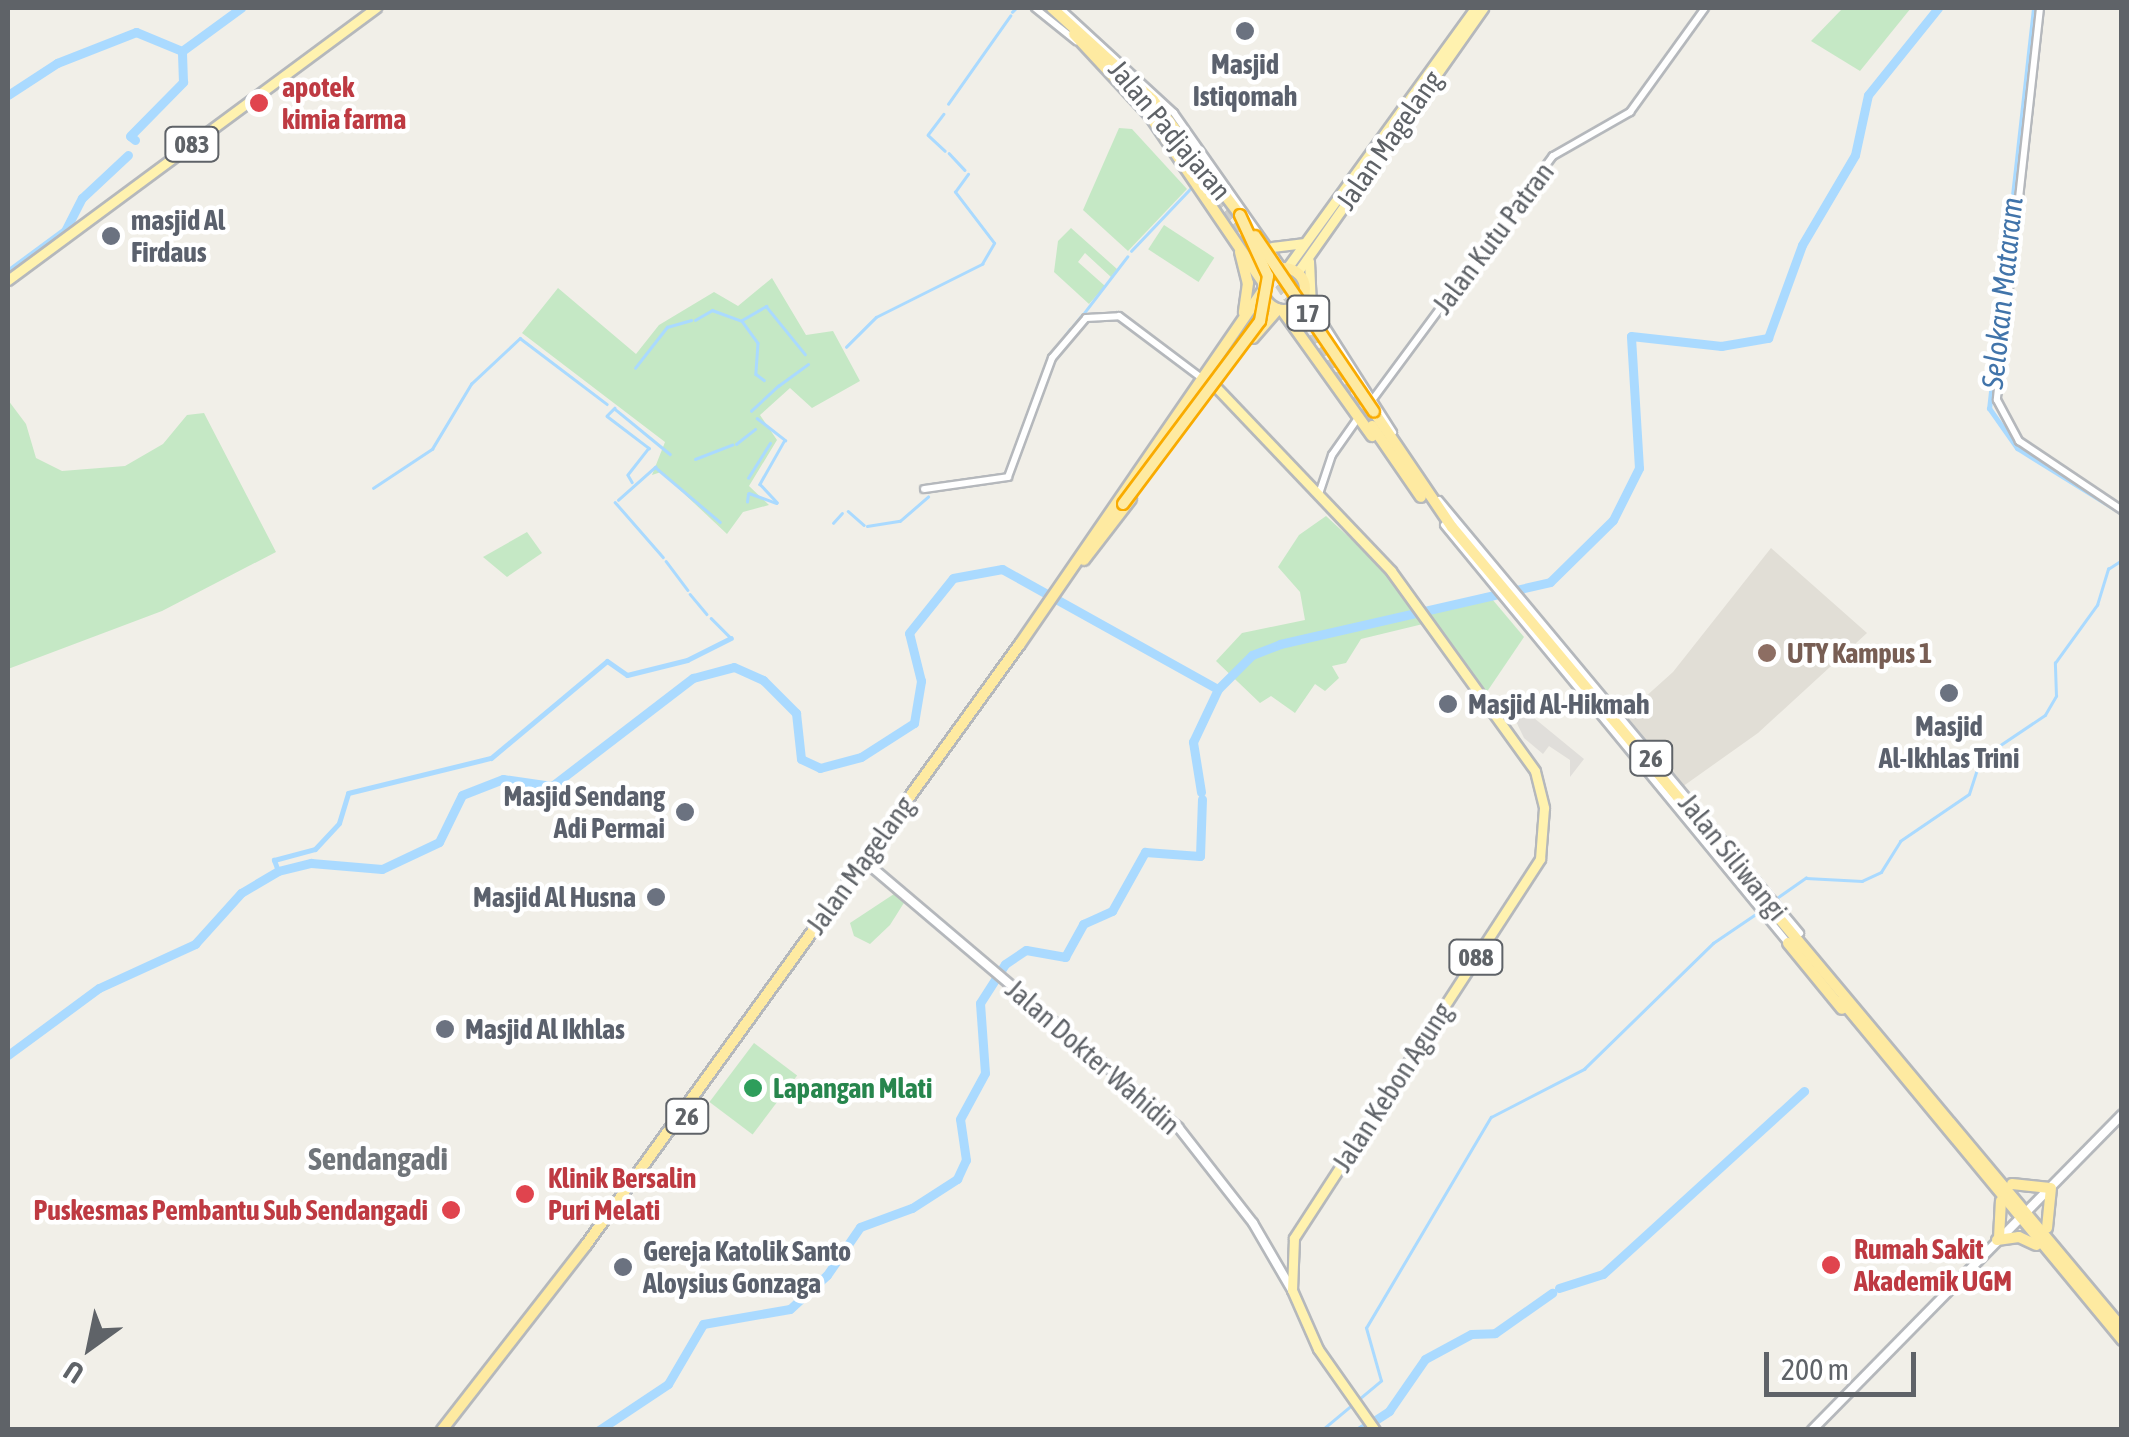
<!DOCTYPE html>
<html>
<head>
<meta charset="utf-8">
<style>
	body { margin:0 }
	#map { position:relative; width:2129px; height:1437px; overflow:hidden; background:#f1efe8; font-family:"Asap Condensed",sans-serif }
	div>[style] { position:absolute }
	.industrial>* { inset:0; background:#e0deda }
	.education>* { inset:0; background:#e1ded6 }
	.green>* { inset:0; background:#c5e8c5; transform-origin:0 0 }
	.stream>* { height:2.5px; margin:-1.25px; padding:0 1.25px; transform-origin:1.25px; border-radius:1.25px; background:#aadaff }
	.canal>* { height:5px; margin:-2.5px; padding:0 2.5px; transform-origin:2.5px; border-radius:2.5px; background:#aadaff }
	.river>* { height:9px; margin:-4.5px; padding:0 4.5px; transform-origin:4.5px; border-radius:4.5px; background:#aadaff }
	.trunk-tunnel>* { height:10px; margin-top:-5px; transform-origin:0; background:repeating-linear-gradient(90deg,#ccccc8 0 10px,transparent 0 15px) }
	.roads { filter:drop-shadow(2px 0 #b5b8bc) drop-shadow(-2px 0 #b5b8bc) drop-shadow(0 2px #b5b8bc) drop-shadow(0 -2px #b5b8bc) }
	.tertiary>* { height:6px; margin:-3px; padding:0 3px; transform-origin:3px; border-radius:3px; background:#fff }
	.secondary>* { height:8px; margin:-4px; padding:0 4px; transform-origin:4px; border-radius:4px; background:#fff }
	.primary>* { height:9px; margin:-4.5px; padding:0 4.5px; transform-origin:4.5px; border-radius:4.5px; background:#fff2af }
	.trunk>* { height:10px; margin:-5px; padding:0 5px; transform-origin:5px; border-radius:5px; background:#feeaa1 }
	.trunk>.ring { margin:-5px; padding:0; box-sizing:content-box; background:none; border:10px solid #feeaa1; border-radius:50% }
	.bridges { filter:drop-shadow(2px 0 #f9ab00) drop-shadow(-2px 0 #f9ab00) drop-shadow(0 2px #f9ab00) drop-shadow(0 -2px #f9ab00) }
	.trunk-bridge>* { height:10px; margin:-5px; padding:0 5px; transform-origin:5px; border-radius:5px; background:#feeaa1 }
	.dots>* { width:28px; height:28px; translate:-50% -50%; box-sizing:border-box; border:5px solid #fff; border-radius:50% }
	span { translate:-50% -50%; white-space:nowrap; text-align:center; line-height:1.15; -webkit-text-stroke:9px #fff; paint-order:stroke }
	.shield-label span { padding:2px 8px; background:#fff; border:2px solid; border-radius:8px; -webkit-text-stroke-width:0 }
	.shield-label { font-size:25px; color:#5f6368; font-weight:700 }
	.worship-label { font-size:28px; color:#5b616d; font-weight:700 }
	.left { translate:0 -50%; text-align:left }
	.right { translate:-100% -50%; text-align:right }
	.health-label { font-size:28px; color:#be3a42; font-weight:700 }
	.street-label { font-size:28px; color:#5f6368 }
	.education-label { font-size:28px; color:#785e54; font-weight:700 }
	.leisure-label { font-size:28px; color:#27864d; font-weight:700 }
	.water-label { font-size:30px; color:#4174aa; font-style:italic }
	.quarter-label { font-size:32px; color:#70757a; font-weight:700 }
	.frame { position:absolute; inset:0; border:10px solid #5f6368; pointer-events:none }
	.north { position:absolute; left:40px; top:1297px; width:100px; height:100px; -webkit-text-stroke:8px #fff; paint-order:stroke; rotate:213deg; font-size:28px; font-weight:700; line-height:40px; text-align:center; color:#5f6368 }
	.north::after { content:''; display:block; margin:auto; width:35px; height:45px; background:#5f6368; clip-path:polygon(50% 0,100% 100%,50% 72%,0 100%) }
	.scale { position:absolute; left:1764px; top:1352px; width:152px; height:45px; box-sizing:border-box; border:5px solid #5f6368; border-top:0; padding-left:12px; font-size:30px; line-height:35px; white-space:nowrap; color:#5f6368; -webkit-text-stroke:8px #fff; paint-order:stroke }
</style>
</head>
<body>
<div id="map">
	<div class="industrial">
		<i style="clip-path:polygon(1517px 704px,1584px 759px,1570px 777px,1570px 760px,1549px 746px,1543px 754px,1524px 738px,1511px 711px)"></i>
	</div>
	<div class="education">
		<i style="clip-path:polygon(1771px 548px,1867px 633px,1758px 733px,1682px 787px,1624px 716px,1673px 672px)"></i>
	</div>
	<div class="green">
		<i style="clip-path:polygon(1843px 8px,1911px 8px,1860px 71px,1811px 41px)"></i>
		<i style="clip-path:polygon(1119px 128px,1132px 129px,1187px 189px,1128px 251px,1083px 210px)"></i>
		<i style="left:1164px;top:225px;width:60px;height:29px;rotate:33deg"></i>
		<i style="clip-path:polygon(1071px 228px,1117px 269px,1111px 277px,1085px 253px,1078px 262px,1105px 286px,1089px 304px,1054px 272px,1058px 241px)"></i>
		<i style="clip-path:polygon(772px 278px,806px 335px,833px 331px,860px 381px,812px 408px,790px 388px,760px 415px,777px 440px,749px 486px,769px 505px,743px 512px,727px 534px,661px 472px,652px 475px,665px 442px,522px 333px,558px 288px,636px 354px,659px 325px,714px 292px,738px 306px)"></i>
		<i style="clip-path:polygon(8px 400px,26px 424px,36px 458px,62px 471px,125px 466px,163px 444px,187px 415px,204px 413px,276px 552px,162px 611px,8px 669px)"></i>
		<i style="clip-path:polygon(1326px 516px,1378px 564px,1423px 624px,1361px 639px,1346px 663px,1332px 666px,1339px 678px,1325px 691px,1315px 684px,1295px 713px,1271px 696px,1260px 703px,1216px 661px,1242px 633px,1305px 620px,1300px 592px,1278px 567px,1299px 535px)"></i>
		<i style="clip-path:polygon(527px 532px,542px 553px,507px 577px,483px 557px)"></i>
		<i style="clip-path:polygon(1487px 593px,1524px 637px,1478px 705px,1420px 613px)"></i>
		<i style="clip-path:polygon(897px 892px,907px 898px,890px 925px,870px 944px,854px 936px,850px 923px)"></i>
		<i style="left:754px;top:1043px;width:54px;height:74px;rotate:37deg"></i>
	</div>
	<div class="stream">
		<i style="left:1012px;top:12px;width:6px;rotate:-45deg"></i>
		<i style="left:948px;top:104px;width:108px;rotate:-54.8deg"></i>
		<i style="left:944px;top:114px;width:26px;rotate:127deg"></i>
		<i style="left:928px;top:135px;width:23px;rotate:43deg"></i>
		<i style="left:949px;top:153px;width:23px;rotate:47deg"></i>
		<i style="left:1131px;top:251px;width:87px;rotate:-46.4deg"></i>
		<i style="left:1084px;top:313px;width:71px;rotate:-52.5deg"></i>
		<i style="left:695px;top:320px;width:20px;rotate:-30deg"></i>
		<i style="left:712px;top:310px;width:32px;rotate:20deg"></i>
		<i style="left:742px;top:321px;width:27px;rotate:54deg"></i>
		<i style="left:758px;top:343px;width:31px;rotate:94deg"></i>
		<i style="left:756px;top:374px;width:10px;rotate:37deg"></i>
		<i style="left:742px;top:320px;width:28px;rotate:-30deg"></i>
		<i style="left:766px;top:306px;width:62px;rotate:50.9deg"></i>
		<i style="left:1073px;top:326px;width:14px;rotate:-51deg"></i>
		<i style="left:846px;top:347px;width:42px;rotate:-45deg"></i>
		<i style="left:876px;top:317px;width:119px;rotate:-26.6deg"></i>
		<i style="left:982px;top:264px;width:24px;rotate:-60deg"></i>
		<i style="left:994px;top:243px;width:64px;rotate:-127.4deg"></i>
		<i style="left:955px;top:192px;width:22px;rotate:-54deg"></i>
		<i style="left:1051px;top:355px;width:32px;rotate:-54deg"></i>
		<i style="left:635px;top:368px;width:52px;rotate:-52deg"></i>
		<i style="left:667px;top:327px;width:25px;rotate:-16deg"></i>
		<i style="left:778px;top:386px;width:37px;rotate:-36deg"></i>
		<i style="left:1032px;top:402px;width:13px;rotate:-67deg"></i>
		<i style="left:615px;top:408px;width:11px;rotate:135deg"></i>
		<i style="left:607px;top:416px;width:53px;rotate:37.3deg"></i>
		<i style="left:649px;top:448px;width:34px;rotate:128deg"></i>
		<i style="left:628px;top:475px;width:8px;rotate:60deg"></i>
		<i style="left:615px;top:409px;width:71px;rotate:39.3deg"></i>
		<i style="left:751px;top:411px;width:37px;rotate:-43deg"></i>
		<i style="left:757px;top:418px;width:36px;rotate:38deg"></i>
		<i style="left:785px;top:440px;width:51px;rotate:119.6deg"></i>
		<i style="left:760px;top:484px;width:25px;rotate:47deg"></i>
		<i style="left:1021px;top:434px;width:31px;rotate:-71deg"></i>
		<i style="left:736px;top:444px;width:24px;rotate:-38deg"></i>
		<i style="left:695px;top:459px;width:40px;rotate:-21deg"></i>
		<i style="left:748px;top:478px;width:41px;rotate:-57.8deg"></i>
		<i style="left:373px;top:488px;width:71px;rotate:-33.5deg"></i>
		<i style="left:432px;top:449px;width:76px;rotate:-59deg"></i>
		<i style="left:471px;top:384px;width:67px;rotate:-43.2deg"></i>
		<i style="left:520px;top:338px;width:109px;rotate:37.2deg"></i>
		<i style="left:749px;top:493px;width:29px;rotate:20deg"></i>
		<i style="left:618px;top:500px;width:50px;rotate:-41.7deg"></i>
		<i style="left:655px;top:467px;width:85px;rotate:40.2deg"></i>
		<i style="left:615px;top:502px;width:73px;rotate:48.9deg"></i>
		<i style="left:747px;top:502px;width:8px;rotate:-83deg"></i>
		<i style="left:848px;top:511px;width:21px;rotate:41deg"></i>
		<i style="left:833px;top:523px;width:13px;rotate:-48deg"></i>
		<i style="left:867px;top:526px;width:33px;rotate:-9deg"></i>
		<i style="left:900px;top:521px;width:37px;rotate:-41deg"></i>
		<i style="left:666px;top:561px;width:36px;rotate:53deg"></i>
		<i style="left:690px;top:594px;width:26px;rotate:50deg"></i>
		<i style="left:711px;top:618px;width:28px;rotate:45deg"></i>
		<i style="left:1774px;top:900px;width:39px;rotate:-35deg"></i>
		<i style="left:1806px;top:878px;width:56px;rotate:3.1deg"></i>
		<i style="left:1862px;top:881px;width:21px;rotate:-25deg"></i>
		<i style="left:1881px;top:872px;width:36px;rotate:-58deg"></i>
		<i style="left:1900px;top:841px;width:83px;rotate:-34.3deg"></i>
		<i style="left:1969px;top:794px;width:38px;rotate:-72deg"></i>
		<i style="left:1981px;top:758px;width:77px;rotate:-33.9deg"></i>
		<i style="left:2045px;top:715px;width:22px;rotate:-60deg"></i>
		<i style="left:2056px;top:696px;width:33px;rotate:-92deg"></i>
		<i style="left:2055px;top:663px;width:72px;rotate:-54.1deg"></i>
		<i style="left:2097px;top:605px;width:38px;rotate:-73deg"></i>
		<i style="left:2108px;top:569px;width:17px;rotate:-33deg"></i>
		<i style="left:1358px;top:1400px;width:30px;rotate:-40deg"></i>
		<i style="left:1381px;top:1381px;width:55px;rotate:-105.8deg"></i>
		<i style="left:1366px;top:1328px;width:245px;rotate:-59.4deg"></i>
		<i style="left:1491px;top:1117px;width:105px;rotate:-27.3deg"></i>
		<i style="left:1584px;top:1069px;width:180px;rotate:-44.3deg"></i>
		<i style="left:1713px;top:943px;width:57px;rotate:-34.2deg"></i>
		<i style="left:1322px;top:1430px;width:39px;rotate:-40deg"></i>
	</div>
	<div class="canal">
		<i style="left:2034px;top:8px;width:403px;rotate:96.4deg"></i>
		<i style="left:1989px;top:408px;width:49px;rotate:55deg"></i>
		<i style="left:2017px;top:448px;width:123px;rotate:31.8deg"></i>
		<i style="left:278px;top:871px;width:12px;rotate:-110deg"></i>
		<i style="left:274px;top:860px;width:42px;rotate:-15deg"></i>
		<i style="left:315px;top:849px;width:35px;rotate:-47deg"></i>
		<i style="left:339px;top:823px;width:31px;rotate:-73deg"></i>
		<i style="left:348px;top:793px;width:147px;rotate:-13.8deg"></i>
		<i style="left:491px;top:758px;width:151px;rotate:-39.9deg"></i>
		<i style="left:607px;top:661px;width:24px;rotate:35deg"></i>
		<i style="left:627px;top:675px;width:62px;rotate:-14deg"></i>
		<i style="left:687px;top:660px;width:49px;rotate:-26.6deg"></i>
	</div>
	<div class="river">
		<i style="left:8px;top:95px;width:59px;rotate:-33.1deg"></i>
		<i style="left:57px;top:63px;width:85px;rotate:-21.4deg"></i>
		<i style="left:136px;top:32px;width:50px;rotate:22.4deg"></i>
		<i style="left:135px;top:140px;width:6px;rotate:-141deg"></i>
		<i style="left:130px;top:136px;width:76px;rotate:-45.5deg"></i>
		<i style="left:183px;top:82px;width:31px;rotate:-92deg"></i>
		<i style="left:182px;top:51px;width:73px;rotate:-36.1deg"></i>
		<i style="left:8px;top:273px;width:71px;rotate:-36.4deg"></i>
		<i style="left:65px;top:231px;width:37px;rotate:-63deg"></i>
		<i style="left:82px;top:198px;width:63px;rotate:-43.1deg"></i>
		<i style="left:1201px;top:792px;width:51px;rotate:-99.1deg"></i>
		<i style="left:1193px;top:742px;width:59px;rotate:-64.7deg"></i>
		<i style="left:8px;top:1055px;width:113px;rotate:-36.4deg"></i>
		<i style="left:99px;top:988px;width:106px;rotate:-24.6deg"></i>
		<i style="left:195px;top:944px;width:69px;rotate:-48deg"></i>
		<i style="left:241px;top:893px;width:43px;rotate:-30.7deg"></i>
		<i style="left:278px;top:871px;width:34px;rotate:-14deg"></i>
		<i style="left:311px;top:863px;width:71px;rotate:4.8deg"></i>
		<i style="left:382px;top:869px;width:63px;rotate:-25.3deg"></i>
		<i style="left:439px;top:842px;width:52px;rotate:-63.9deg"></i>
		<i style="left:462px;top:795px;width:44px;rotate:-21.3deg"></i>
		<i style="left:503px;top:779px;width:49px;rotate:8.1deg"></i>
		<i style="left:552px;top:786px;width:178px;rotate:-37.5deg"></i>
		<i style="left:693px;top:678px;width:42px;rotate:-15deg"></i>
		<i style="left:734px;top:667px;width:32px;rotate:24deg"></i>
		<i style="left:763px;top:680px;width:47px;rotate:45deg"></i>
		<i style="left:796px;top:713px;width:46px;rotate:83.8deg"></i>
		<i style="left:801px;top:759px;width:21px;rotate:25deg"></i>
		<i style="left:820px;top:768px;width:42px;rotate:-15deg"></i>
		<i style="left:861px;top:757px;width:63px;rotate:-32.7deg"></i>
		<i style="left:914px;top:723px;width:43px;rotate:-80.5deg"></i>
		<i style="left:921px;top:681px;width:49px;rotate:-104deg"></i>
		<i style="left:909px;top:633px;width:70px;rotate:-51.3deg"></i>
		<i style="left:953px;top:578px;width:50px;rotate:-10.4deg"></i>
		<i style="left:1002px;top:569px;width:247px;rotate:29.1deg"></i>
		<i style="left:1218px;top:689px;width:48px;rotate:-45deg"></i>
		<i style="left:1252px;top:655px;width:30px;rotate:-21deg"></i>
		<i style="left:1280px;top:644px;width:277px;rotate:-12.9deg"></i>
		<i style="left:1550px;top:582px;width:88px;rotate:-44.5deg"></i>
		<i style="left:1613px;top:520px;width:58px;rotate:-63.4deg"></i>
		<i style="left:1639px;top:468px;width:132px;rotate:-93.5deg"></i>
		<i style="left:1631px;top:336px;width:91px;rotate:6.3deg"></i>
		<i style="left:1721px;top:346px;width:48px;rotate:-9.7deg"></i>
		<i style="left:1768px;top:338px;width:99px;rotate:-69.9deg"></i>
		<i style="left:1802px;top:245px;width:104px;rotate:-59.5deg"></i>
		<i style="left:1855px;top:155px;width:61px;rotate:-77.8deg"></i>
		<i style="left:1868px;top:95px;width:112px;rotate:-51.2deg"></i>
		<i style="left:1559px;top:1288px;width:46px;rotate:-17.7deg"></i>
		<i style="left:1603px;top:1274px;width:272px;rotate:-42.3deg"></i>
		<i style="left:599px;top:1430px;width:83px;rotate:-33.7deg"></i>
		<i style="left:668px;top:1384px;width:69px;rotate:-59.7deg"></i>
		<i style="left:703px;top:1324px;width:88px;rotate:-9.8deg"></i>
		<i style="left:790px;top:1309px;width:50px;rotate:-42.6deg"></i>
		<i style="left:827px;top:1275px;width:58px;rotate:-55.5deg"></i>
		<i style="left:860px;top:1227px;width:55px;rotate:-20.1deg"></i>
		<i style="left:912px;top:1208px;width:54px;rotate:-32.8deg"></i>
		<i style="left:957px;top:1179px;width:21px;rotate:-65deg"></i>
		<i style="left:966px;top:1160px;width:41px;rotate:-98.3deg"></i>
		<i style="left:960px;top:1119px;width:52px;rotate:-61.5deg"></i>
		<i style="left:985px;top:1073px;width:70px;rotate:-94.1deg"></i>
		<i style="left:980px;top:1003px;width:46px;rotate:-57.3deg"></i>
		<i style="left:1005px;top:964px;width:25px;rotate:-34deg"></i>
		<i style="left:1026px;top:950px;width:40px;rotate:10deg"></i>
		<i style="left:1065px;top:957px;width:38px;rotate:-61deg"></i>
		<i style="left:1083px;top:924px;width:32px;rotate:-24deg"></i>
		<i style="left:1112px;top:911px;width:68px;rotate:-60.8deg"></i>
		<i style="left:1145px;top:852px;width:55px;rotate:4.2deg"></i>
		<i style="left:1200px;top:856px;width:57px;rotate:-88deg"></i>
		<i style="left:1360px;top:1430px;width:35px;rotate:-33deg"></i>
		<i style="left:1389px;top:1411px;width:63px;rotate:-55.3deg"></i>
		<i style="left:1425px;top:1359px;width:52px;rotate:-28.5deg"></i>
		<i style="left:1471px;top:1334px;width:24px;rotate:-2deg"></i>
		<i style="left:1495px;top:1333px;width:70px;rotate:-35.1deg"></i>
	</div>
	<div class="trunk-tunnel">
		<i style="left:1192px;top:161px;width:94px;rotate:54.1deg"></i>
		<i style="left:1263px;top:259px;width:199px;rotate:56.9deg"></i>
	</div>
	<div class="roads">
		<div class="tertiary">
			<i style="left:1035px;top:8px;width:53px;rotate:38.8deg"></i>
			<i style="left:1060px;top:8px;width:155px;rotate:42.6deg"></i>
			<i style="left:1174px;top:113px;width:189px;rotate:54.9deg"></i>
			<i style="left:2040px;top:8px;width:394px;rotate:96.3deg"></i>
			<i style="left:1997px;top:400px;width:47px;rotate:61.8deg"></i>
			<i style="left:2019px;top:441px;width:124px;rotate:33.8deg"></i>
			<i style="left:1305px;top:294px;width:164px;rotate:57.5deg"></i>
			<i style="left:1373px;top:399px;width:302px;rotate:-53.5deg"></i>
			<i style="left:1553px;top:156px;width:89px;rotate:-29.7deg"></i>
			<i style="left:1630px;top:112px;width:128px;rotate:-54.2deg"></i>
			<i style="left:924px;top:489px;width:85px;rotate:-8.1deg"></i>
			<i style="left:1008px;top:477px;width:127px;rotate:-69.7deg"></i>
			<i style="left:1052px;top:358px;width:52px;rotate:-49.6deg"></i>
			<i style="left:1086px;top:318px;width:33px;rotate:-3deg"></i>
			<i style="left:1119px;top:316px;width:105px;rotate:36.9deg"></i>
			<i style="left:1319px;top:494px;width:41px;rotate:-71.6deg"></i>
			<i style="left:1332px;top:455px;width:45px;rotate:-54.9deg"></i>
			<i style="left:1439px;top:500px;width:564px;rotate:50.18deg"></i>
			<i style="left:1444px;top:525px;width:541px;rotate:50.55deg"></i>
		</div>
		<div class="secondary">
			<i style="left:868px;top:864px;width:407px;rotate:40.3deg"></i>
			<i style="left:1178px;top:1127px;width:122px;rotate:52deg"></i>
			<i style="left:1253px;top:1223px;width:78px;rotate:59.8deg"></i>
			<i style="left:1812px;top:1430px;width:442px;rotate:-45.5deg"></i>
		</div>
		<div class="primary">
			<i style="left:1272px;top:247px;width:31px;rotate:-7deg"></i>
			<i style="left:1309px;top:261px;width:45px;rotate:87.5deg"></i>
			<i style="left:1287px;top:268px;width:321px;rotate:-54.1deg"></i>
			<i style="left:1297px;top:273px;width:324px;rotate:-54.9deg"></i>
			<i style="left:8px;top:280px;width:458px;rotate:-36.5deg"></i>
			<i style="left:1215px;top:386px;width:255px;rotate:46.4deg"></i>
			<i style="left:1391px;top:571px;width:246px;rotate:54.2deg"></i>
			<i style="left:1535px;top:771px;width:38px;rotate:76deg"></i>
			<i style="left:1544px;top:808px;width:51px;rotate:94.5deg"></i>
			<i style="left:1540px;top:859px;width:452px;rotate:123deg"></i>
			<i style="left:1294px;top:1238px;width:52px;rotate:92.2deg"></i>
			<i style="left:1292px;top:1290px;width:64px;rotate:66.2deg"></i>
			<i style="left:1318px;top:1349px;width:99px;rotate:54.9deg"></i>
		</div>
		<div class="trunk">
			<i style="left:1052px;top:8px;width:137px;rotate:42.3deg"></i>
			<i style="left:1153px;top:100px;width:144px;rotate:52.9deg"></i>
			<i style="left:1074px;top:34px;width:173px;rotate:47.1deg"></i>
			<i style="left:1150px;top:116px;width:203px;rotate:55.8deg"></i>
			<i style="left:1240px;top:252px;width:32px;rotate:76deg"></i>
			<i style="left:1248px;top:283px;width:30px;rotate:98deg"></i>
			<i class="ring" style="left:1263px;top:268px;width:32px;height:32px"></i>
			<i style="left:1282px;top:310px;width:155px;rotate:54.5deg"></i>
			<i style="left:1253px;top:338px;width:38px;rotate:-49deg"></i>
			<i style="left:1374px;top:412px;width:139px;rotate:55.9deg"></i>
			<i style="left:1452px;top:527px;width:1044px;rotate:50.09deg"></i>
			<i style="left:1372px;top:426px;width:86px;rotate:55.4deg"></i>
			<i style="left:1084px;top:560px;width:77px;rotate:-52.4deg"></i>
			<i style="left:1788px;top:943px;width:85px;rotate:50.7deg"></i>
			<i style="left:1842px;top:1001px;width:440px;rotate:50.4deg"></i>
			<i style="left:2012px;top:1184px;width:38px;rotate:6deg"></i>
			<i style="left:2047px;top:1228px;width:40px;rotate:-84.3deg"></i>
			<i style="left:1999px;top:1238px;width:37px;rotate:-87deg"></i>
			<i style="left:1997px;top:1240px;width:22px;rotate:-8deg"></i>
			<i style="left:2019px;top:1237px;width:19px;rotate:25deg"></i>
			<i style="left:442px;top:1430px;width:234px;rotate:-52.1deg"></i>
			<i style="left:586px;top:1245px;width:741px;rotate:-54.17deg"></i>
			<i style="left:1020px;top:644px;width:431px;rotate:-55.5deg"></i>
		</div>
	</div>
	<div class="bridges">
		<div class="trunk-bridge">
			<i style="left:1255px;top:236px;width:212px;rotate:55.9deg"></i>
			<i style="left:1123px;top:504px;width:229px;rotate:-53.2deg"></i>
			<i style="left:1260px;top:321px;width:46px;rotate:-79.9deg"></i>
			<i style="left:1268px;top:276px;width:67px;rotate:-114.7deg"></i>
		</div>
	</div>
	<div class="dots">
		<i style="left:1245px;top:31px;background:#6b7280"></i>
		<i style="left:259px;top:103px;background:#e0444e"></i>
		<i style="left:111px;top:236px;background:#6b7280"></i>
		<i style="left:1767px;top:653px;background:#8d6e63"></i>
		<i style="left:1949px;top:693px;background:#6b7280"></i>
		<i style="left:1448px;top:704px;background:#6b7280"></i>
		<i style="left:685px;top:812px;background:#6b7280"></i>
		<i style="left:656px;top:897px;background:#6b7280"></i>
		<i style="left:445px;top:1029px;background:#6b7280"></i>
		<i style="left:753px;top:1088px;background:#2e9e5b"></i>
		<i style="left:525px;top:1194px;background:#e0444e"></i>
		<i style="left:451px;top:1210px;background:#e0444e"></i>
		<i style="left:1831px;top:1265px;background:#e0444e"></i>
		<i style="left:623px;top:1267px;background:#6b7280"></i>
	</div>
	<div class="shield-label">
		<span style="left:192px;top:144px">083</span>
		<span style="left:1308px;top:313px">17</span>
		<span style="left:1651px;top:758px">26</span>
		<span style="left:1476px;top:957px">088</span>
		<span style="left:687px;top:1116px">26</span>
	</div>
	<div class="worship-label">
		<span style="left:1245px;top:80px">Masjid<br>Istiqomah</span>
		<span class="left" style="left:131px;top:236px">masjid Al<br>Firdaus</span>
		<span class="left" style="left:1468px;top:704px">Masjid Al-Hikmah</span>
		<span style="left:1949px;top:742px">Masjid<br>Al-Ikhlas Trini</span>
		<span class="right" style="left:665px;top:812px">Masjid Sendang<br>Adi Permai</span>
		<span class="right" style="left:636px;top:897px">Masjid Al Husna</span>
		<span class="left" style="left:465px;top:1029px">Masjid Al Ikhlas</span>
		<span class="left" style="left:643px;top:1267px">Gereja Katolik Santo<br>Aloysius Gonzaga</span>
	</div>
	<div class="health-label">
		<span class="left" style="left:282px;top:103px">apotek<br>kimia farma</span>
		<span class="left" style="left:548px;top:1194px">Klinik Bersalin<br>Puri Melati</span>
		<span class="right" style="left:428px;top:1210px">Puskesmas Pembantu Sub Sendangadi</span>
		<span class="left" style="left:1854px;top:1265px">Rumah Sakit<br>Akademik UGM</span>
	</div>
	<div class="street-label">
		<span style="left:1170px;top:130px;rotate:50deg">Jalan Padjajaran</span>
		<span style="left:1389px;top:140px;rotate:-55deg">Jalan Magelang</span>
		<span style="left:1493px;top:238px;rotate:-53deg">Jalan Kutu Patran</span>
		<span style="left:1733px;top:857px;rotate:51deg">Jalan Siliwangi</span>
		<span style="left:860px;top:865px;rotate:-54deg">Jalan Magelang</span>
		<span style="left:1093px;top:1057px;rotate:41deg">Jalan Dokter Wahidin</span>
		<span style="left:1392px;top:1087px;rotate:-57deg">Jalan Kebon Agung</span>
	</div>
	<div class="education-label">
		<span class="left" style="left:1787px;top:653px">UTY Kampus 1</span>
	</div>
	<div class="leisure-label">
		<span class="left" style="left:773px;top:1088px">Lapangan Mlati</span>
	</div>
	<div class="water-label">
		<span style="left:2002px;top:293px;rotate:-84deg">Selokan Mataram</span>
	</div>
	<div class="quarter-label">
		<span style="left:378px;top:1159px">Sendangadi</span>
	</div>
	<div class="frame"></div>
	<div class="north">U</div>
	<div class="scale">200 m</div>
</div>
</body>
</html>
